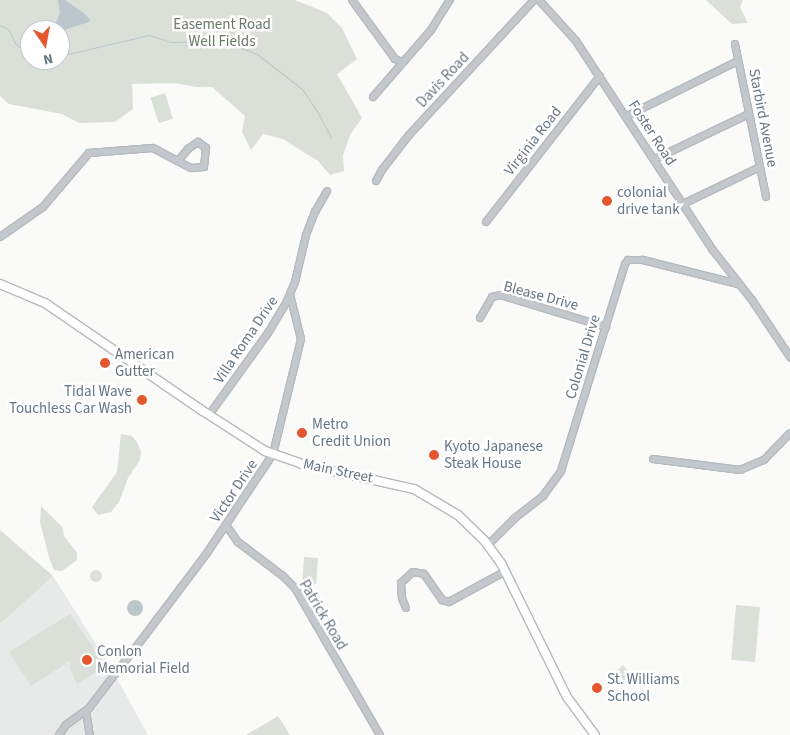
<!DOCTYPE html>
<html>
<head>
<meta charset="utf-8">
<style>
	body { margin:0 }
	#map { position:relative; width:790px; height:735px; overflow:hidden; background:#fafaf8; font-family:"Source Sans 3",sans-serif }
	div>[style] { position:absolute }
	.built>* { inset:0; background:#e8e9e9 }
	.green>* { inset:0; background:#dadfd7; transform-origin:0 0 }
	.round { border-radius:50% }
	.water>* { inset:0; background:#bbc7cb }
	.stream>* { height:1px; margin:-0.5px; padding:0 0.5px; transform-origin:0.5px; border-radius:0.5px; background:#bbc7cb }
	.roads { filter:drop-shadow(1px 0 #b5babe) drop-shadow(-1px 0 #b5babe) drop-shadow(0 1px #b5babe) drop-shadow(0 -1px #b5babe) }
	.minor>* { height:6px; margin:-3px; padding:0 3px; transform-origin:3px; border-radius:3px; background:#c3c8cc }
	.major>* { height:8px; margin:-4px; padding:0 4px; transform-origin:4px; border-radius:4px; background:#fff }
	.dots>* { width:14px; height:14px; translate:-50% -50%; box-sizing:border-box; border:2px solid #fff; border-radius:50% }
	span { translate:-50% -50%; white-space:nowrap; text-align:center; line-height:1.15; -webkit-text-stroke:5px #fff; paint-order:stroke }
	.park-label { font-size:15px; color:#687a64 }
	.street-label { font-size:15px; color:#657683 }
	.poi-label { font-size:15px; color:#657683 }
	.left { translate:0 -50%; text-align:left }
	.right { translate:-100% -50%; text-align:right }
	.north { position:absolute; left:20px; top:20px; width:50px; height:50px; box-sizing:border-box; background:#fff; border:1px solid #c1c8cd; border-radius:50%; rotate:168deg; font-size:14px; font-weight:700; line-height:20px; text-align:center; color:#657683 }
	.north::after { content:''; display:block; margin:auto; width:18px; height:22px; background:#e4572e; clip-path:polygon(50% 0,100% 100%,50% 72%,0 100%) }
</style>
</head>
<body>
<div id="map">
	<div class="built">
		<i style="clip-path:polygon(53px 576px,113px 671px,148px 735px,0 735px,0 624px)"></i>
	</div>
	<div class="green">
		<i style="clip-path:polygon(evenodd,0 0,295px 0,327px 13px,342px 28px,357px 59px,337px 74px,362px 118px,350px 135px,343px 155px,344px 171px,330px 175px,318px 161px,283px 139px,263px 134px,251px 150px,242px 132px,245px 116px,212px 87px,197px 87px,174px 83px,132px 84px,133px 109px,115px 122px,79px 123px,62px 114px,9px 104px,0 96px,0 0,30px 30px,60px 30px,60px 60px,30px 60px,30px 30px)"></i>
		<i style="clip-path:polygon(706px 0,743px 0,740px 7px,748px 23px,732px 24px)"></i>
		<i style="left:165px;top:93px;width:27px;height:15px;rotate:73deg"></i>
		<i style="clip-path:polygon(121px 434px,132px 436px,137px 442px,141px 451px,140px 460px,128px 478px,119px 502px,111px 512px,98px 515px,92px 507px,117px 472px)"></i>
		<i style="clip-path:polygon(41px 506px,62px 527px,64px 536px,77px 553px,77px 560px,62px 571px,54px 570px,49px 557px,40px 522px)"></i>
		<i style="clip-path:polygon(0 530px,53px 576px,0 624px)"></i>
		<i style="left:304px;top:557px;width:14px;height:26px;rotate:4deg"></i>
		<i class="round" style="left:90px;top:570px;width:12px;height:12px"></i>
		<i style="left:736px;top:605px;width:24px;height:55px;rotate:5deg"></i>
		<i style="clip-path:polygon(70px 614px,106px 666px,77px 684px,70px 669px,70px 661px,31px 686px,9px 652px)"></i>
		<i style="left:623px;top:665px;width:12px;height:19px;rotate:48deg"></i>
		<i style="clip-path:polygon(278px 716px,290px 735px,246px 735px)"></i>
	</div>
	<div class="water">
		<i style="clip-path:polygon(58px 0,65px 0,85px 14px,91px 21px,62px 31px,58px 30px,55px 25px,60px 13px)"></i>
		<i class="round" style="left:127px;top:600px;width:16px;height:16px"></i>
	</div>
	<div class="stream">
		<i style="left:0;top:25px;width:9px;rotate:27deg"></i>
		<i style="left:8px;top:29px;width:16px;rotate:63deg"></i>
		<i style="left:15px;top:43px;width:6px;rotate:45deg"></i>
		<i style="left:19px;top:47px;width:11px"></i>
		<i style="left:60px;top:53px;width:8px;rotate:7deg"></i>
		<i style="left:68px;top:54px;width:83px;rotate:-13.2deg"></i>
		<i style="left:149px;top:35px;width:23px;rotate:18deg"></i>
		<i style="left:171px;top:42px;width:43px;rotate:-1.3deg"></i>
		<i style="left:214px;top:41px;width:29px;rotate:14deg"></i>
		<i style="left:242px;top:48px;width:16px;rotate:22deg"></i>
		<i style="left:257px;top:54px;width:57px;rotate:37.9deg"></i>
		<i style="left:302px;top:89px;width:27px;rotate:56deg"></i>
		<i style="left:317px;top:111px;width:30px;rotate:62deg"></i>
	</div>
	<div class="roads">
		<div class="minor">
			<i style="left:352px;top:0;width:73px;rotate:53.9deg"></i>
			<i style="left:395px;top:59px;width:9px;rotate:21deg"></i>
			<i style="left:539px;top:0;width:55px;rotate:47.9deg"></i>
			<i style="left:576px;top:41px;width:249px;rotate:56.8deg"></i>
			<i style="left:712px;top:249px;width:65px;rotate:51.9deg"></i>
			<i style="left:752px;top:300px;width:69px;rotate:56.3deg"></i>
			<i style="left:735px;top:44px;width:156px;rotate:78.5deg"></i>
			<i style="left:373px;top:97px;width:89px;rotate:-49.1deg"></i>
			<i style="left:431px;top:30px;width:36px;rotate:-58deg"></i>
			<i style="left:627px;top:116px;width:124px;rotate:-26.4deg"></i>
			<i style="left:655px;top:159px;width:104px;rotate:-25.6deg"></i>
			<i style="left:376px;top:181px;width:13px;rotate:-61deg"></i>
			<i style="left:382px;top:170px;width:44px;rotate:-52.4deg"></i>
			<i style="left:409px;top:135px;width:184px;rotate:-47.2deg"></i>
			<i style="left:683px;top:204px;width:85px;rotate:-25.7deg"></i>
			<i style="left:486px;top:222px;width:185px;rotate:-52deg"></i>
			<i style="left:0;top:237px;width:52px;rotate:-34.9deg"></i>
			<i style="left:43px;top:207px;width:71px;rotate:-49.6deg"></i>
			<i style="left:89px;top:153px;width:64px;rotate:-4.5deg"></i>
			<i style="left:153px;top:148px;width:43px;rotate:27.8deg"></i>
			<i style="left:191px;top:168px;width:13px;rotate:-4deg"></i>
			<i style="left:204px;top:167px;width:19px;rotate:-84deg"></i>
			<i style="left:206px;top:148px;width:10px;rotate:-143deg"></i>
			<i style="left:198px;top:142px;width:12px;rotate:145deg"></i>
			<i style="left:188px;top:149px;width:16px;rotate:130deg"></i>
			<i style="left:480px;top:318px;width:24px;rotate:-60deg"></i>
			<i style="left:492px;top:297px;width:8px;rotate:-14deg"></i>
			<i style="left:500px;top:295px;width:111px;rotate:16.8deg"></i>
			<i style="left:209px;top:415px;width:101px;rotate:-54.3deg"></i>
			<i style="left:268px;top:333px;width:37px;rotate:-59deg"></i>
			<i style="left:287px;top:301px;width:21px;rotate:-67deg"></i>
			<i style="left:295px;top:282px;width:48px;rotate:-76.8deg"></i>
			<i style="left:306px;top:235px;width:25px;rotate:-69deg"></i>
			<i style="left:315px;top:212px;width:24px;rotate:-60deg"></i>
			<i style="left:653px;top:459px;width:88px;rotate:7.2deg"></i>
			<i style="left:740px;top:470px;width:26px;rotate:-23deg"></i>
			<i style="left:764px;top:460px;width:37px;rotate:-46deg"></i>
			<i style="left:226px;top:525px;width:21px;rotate:55deg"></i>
			<i style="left:238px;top:542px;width:56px;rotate:37.1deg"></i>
			<i style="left:283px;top:576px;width:17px;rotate:45deg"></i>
			<i style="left:295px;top:588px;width:170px;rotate:60deg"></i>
			<i style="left:488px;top:545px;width:38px;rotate:-45deg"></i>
			<i style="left:515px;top:518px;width:36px;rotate:-38deg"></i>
			<i style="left:543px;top:496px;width:31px;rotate:-54deg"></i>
			<i style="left:561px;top:471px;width:217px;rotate:-72.8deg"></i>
			<i style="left:625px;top:264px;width:5px;rotate:-53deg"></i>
			<i style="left:628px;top:260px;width:15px"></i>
			<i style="left:643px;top:260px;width:98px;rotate:14.2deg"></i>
			<i style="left:406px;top:608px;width:11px;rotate:-112deg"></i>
			<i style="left:402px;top:598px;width:15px;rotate:-94deg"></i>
			<i style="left:401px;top:583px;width:16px;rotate:-43deg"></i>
			<i style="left:413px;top:572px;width:11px;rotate:10deg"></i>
			<i style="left:424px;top:574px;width:32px;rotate:55deg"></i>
			<i style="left:442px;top:600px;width:7px;rotate:16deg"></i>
			<i style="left:449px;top:602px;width:65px;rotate:-28.5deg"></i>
			<i style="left:86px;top:711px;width:24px;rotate:81deg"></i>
			<i style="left:59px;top:735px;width:12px;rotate:-55deg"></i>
			<i style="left:66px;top:725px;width:29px;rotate:-36deg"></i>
			<i style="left:89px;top:708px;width:93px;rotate:-52.4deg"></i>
			<i style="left:146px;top:634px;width:101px;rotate:-53deg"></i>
			<i style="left:207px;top:553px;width:119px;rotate:-56.3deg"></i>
			<i style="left:273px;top:454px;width:118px;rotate:-76.3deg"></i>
			<i style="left:301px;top:339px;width:45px;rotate:-104deg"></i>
		</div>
		<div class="major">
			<i style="left:0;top:284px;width:49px;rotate:22.9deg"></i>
			<i style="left:45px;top:303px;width:191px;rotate:34.4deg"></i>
			<i style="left:203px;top:411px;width:74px;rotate:32.8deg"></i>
			<i style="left:265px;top:451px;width:39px;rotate:19deg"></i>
			<i style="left:302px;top:464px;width:115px;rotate:12.6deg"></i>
			<i style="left:414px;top:489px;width:51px;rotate:30.6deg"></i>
			<i style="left:458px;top:515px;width:36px;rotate:44deg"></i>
			<i style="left:484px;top:540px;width:29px;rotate:54deg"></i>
			<i style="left:501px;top:563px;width:149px;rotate:63.8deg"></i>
			<i style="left:567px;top:697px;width:47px;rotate:53.6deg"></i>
		</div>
	</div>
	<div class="dots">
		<i style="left:607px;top:201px;background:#e4572e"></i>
		<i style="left:105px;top:363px;background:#e4572e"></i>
		<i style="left:142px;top:400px;background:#e4572e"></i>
		<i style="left:302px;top:433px;background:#e4572e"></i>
		<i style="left:434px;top:455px;background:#e4572e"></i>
		<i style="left:87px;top:660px;background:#e4572e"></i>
		<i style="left:597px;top:688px;background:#e4572e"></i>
	</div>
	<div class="park-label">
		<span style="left:222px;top:33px">Easement Road<br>Well Fields</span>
	</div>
	<div class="street-label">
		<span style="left:443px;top:80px;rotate:-47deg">Davis Road</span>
		<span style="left:763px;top:118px;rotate:79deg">Starbird Avenue</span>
		<span style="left:652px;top:133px;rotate:57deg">Foster Road</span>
		<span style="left:533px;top:141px;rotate:-52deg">Virginia Road</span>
		<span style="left:541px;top:296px;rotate:15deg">Blease Drive</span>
		<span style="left:246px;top:340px;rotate:-56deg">Villa Roma Drive</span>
		<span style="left:583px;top:357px;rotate:-73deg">Colonial Drive</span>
		<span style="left:338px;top:471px;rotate:12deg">Main Street</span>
		<span style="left:234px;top:491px;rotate:-56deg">Victor Drive</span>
		<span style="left:323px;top:615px;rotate:59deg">Patrick Road</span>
	</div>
	<div class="poi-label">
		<span class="left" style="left:617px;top:201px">colonial<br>drive tank</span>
		<span class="left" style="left:115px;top:363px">American<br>Gutter</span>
		<span class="right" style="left:132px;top:400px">Tidal Wave<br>Touchless Car Wash</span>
		<span class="left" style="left:312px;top:433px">Metro<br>Credit Union</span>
		<span class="left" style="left:444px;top:455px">Kyoto Japanese<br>Steak House</span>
		<span class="left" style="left:97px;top:660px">Conlon<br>Memorial Field</span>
		<span class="left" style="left:607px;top:688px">St. Williams<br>School</span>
	</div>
	<div class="north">N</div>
</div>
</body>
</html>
